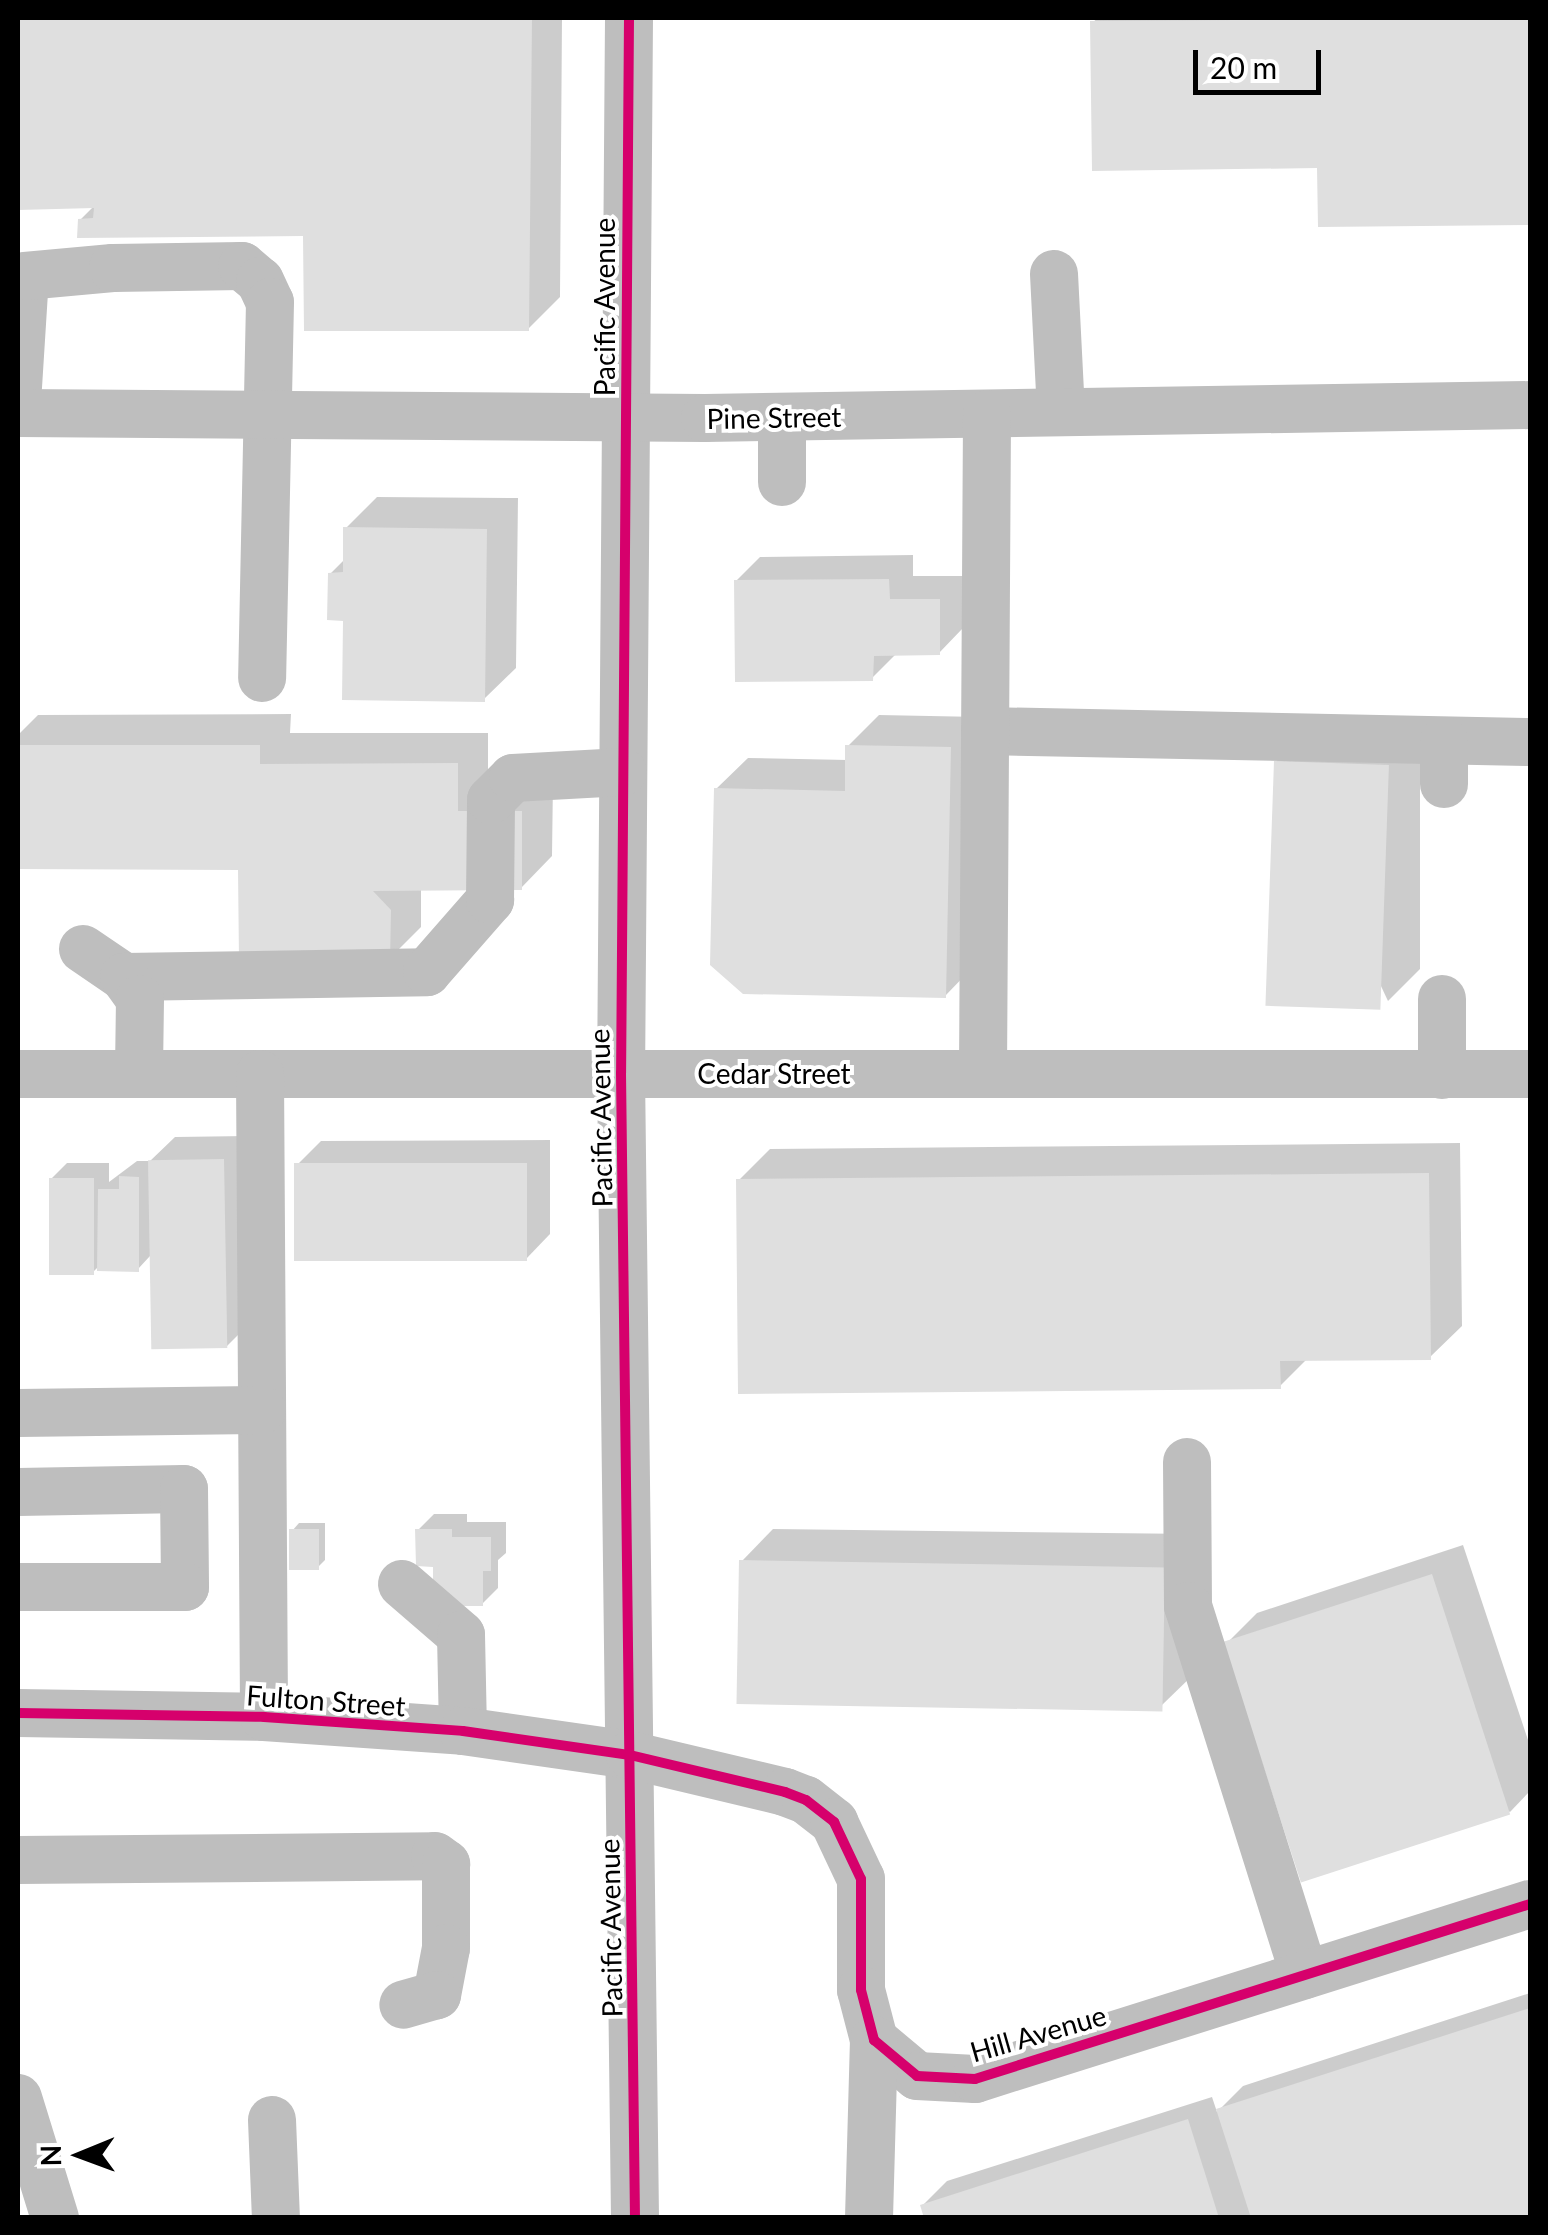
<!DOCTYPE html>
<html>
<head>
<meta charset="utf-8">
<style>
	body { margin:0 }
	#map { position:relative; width:1548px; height:2235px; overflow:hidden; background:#fff; font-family:Lato,sans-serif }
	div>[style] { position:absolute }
	.shadow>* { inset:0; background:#0003 }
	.building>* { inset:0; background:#dfdfdf; transform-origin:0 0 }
	.minor>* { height:48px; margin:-24px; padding:0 24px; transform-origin:24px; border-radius:24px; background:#bebebe }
	.cycleway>* { height:10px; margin:-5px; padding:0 5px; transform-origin:5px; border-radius:5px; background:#d6006c }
	span { translate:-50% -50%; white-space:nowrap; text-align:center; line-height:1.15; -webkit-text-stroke:8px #fff; paint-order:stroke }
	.street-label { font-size:28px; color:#000 }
	.frame { position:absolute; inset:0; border:20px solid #000; pointer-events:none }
	.north { position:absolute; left:30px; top:2105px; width:100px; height:100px; -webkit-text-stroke:8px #fff; paint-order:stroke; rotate:269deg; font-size:28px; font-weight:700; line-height:40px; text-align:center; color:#000 }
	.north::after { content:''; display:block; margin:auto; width:35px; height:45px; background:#000; clip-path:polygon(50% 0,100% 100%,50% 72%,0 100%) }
	.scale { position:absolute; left:1193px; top:50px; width:128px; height:45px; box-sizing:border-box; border:5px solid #000; border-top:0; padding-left:12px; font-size:30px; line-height:35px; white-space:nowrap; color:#000; -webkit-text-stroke:8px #fff; paint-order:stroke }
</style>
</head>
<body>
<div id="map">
	<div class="shadow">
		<i style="clip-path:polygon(18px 18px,562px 18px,560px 297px,528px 329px,306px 234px,80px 220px,94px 206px,18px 208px)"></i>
		<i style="clip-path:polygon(1098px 18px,1530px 18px,1530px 222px,1320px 225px,1319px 166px,1093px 22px)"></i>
		<i style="clip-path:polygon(377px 497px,518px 498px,516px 668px,484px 699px,345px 618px,330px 574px,345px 559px,346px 528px)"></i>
		<i style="clip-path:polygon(913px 555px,913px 576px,963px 576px,963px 628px,939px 653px,897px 653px,872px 678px,736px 581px,760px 557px)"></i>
		<i style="clip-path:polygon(291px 714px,290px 733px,488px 733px,488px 781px,553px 781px,552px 856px,521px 888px,421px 888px,421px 927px,389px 959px,241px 867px,18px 866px,18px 735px,38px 715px)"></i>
		<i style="clip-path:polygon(879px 715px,981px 717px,976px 964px,945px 996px,716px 789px,748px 758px,848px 760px,848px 746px)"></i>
		<i style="clip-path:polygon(1308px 730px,1420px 735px,1420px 969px,1388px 1001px,1276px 762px)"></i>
		<i style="clip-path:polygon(247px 1136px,251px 1322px,227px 1346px,150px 1256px,138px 1269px,100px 1265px,92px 1273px,51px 1179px,67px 1163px,109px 1163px,109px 1182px,137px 1161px,150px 1161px,175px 1137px)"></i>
		<i style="clip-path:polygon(550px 1140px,550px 1234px,526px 1259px,297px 1165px,321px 1141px)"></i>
		<i style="clip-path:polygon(1460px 1143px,1462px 1326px,1430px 1357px,1308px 1358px,1280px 1386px,739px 1180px,770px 1149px)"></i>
		<i style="clip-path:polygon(434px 1514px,467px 1514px,467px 1522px,506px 1522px,506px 1553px,498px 1560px,498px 1588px,482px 1604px,435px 1564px,418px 1530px)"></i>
		<i style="clip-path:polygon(299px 1523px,325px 1523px,325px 1560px,318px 1567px,292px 1531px)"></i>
		<i style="clip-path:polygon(773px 1529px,1195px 1534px,1194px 1674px,1162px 1705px,742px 1561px)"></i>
		<i style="clip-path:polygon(1463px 1545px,1530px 1746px,1530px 1791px,1510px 1812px,1225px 1645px,1257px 1613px)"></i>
		<i style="clip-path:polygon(1530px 1993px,1530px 2218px,927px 2218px,923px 2205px,947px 2181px,1212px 2097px,1217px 2112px,1243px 2086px)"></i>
	</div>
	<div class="building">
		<i style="clip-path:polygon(18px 18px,532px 18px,529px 331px,304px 331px,303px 236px,77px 238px,78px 219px,93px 218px,94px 208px,18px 210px)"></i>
		<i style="clip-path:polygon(1530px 18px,1530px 225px,1318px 227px,1317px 168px,1092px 171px,1090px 21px)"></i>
		<i style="clip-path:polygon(343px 527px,487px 529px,485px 702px,342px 700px,343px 621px,327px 620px,328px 573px,343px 572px)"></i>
		<i style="clip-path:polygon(889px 579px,890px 599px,940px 599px,940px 655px,874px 656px,873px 681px,735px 682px,734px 580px)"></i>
		<i style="clip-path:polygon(18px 745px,260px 745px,260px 764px,458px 763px,458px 811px,522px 811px,522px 890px,373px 891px,391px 910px,390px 962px,239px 961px,238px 870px,18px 869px)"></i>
		<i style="clip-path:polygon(845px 745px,951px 747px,946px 998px,743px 994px,710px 965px,714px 788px,845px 791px)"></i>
		<i style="left:1274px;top:761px;width:115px;height:245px;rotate:2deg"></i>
		<i style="left:224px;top:1159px;width:189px;height:76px;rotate:89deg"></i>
		<i style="left:527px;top:1163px;width:98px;height:233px;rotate:90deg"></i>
		<i style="clip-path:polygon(1429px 1173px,1431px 1360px,1280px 1361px,1281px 1389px,738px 1394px,736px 1179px)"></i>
		<i style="clip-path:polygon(119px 1176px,139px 1177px,139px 1272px,97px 1271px,98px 1189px,119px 1189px)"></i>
		<i style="left:49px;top:1178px;width:45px;height:97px"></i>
		<i style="left:319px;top:1529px;width:41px;height:30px;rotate:90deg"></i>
		<i style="clip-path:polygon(415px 1529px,452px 1529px,452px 1537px,491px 1537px,491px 1571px,483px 1571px,483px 1606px,433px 1606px,433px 1567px,416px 1566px)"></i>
		<i style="left:739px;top:1560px;width:426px;height:144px;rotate:1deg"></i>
		<i style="left:1432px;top:1574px;width:253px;height:220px;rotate:72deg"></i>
		<i style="clip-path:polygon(1530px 2008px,1530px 2218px,1251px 2218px,1216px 2109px)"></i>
		<i style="clip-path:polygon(1188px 2119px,1219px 2218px,924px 2218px,920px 2205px)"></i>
	</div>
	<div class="minor">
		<i style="left:629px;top:18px;width:1055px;rotate:90.43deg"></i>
		<i style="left:621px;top:1073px;width:1145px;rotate:89.3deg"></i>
		<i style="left:1054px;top:274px;width:138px;rotate:87.1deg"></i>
		<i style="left:18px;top:387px;width:111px;rotate:-86.4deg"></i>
		<i style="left:25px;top:276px;width:88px;rotate:-5.2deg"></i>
		<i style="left:113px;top:268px;width:129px;rotate:-0.9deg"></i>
		<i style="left:242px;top:266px;width:23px;rotate:40deg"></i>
		<i style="left:260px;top:281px;width:23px;rotate:65deg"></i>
		<i style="left:270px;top:302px;width:376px;rotate:91.2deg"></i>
		<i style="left:18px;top:413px;width:687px;rotate:0.42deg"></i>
		<i style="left:705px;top:418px;width:825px;rotate:-0.9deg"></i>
		<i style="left:782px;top:417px;width:65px;rotate:90deg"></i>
		<i style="left:985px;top:731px;width:545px;rotate:1.16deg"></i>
		<i style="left:1444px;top:741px;width:43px;rotate:90deg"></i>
		<i style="left:83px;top:949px;width:50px;rotate:34.3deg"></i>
		<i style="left:124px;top:977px;width:303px;rotate:-0.9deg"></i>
		<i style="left:427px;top:972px;width:96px;rotate:-48.8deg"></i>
		<i style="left:490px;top:900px;width:100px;rotate:-89.4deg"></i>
		<i style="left:491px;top:800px;width:31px;rotate:-45deg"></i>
		<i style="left:513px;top:778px;width:110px;rotate:-3.1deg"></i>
		<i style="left:124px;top:977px;width:27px;rotate:54deg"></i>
		<i style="left:140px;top:999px;width:75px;rotate:90.8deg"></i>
		<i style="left:1442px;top:999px;width:76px;rotate:90deg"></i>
		<i style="left:983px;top:1073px;width:659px;rotate:-89.65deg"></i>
		<i style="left:18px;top:1074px;width:1512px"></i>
		<i style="left:260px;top:1074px;width:643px;rotate:89.64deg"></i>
		<i style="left:18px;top:1413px;width:244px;rotate:-0.7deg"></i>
		<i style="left:1187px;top:1462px;width:144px;rotate:89.6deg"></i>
		<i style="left:1188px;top:1606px;width:387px;rotate:72.5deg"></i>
		<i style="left:18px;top:1492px;width:166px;rotate:-1deg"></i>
		<i style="left:184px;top:1489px;width:98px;rotate:89.4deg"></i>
		<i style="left:185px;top:1587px;width:167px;rotate:180deg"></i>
		<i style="left:402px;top:1584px;width:78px;rotate:40.8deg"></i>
		<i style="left:461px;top:1635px;width:96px;rotate:88.8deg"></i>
		<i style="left:18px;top:1713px;width:246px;rotate:0.9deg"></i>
		<i style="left:264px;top:1717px;width:199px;rotate:4deg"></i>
		<i style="left:463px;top:1731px;width:169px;rotate:8.2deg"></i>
		<i style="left:630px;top:1755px;width:159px;rotate:13.4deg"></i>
		<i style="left:785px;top:1792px;width:22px;rotate:21deg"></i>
		<i style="left:806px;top:1800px;width:36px;rotate:38deg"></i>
		<i style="left:834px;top:1822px;width:63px;rotate:64.7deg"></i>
		<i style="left:861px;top:1879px;width:111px;rotate:90deg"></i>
		<i style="left:861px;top:1990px;width:52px;rotate:75.4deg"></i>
		<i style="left:874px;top:2040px;width:56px;rotate:39.9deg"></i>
		<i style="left:917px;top:2076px;width:58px;rotate:3deg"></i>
		<i style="left:975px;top:2079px;width:582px;rotate:-17.5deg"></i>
		<i style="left:18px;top:1860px;width:417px;rotate:-0.5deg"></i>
		<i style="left:435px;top:1856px;width:14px;rotate:36deg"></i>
		<i style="left:446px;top:1864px;width:84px;rotate:90deg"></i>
		<i style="left:446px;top:1948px;width:48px;rotate:100.8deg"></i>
		<i style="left:437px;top:1995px;width:35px;rotate:164deg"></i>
		<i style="left:18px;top:2098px;width:126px;rotate:72.9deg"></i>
		<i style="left:272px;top:2120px;width:98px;rotate:87.7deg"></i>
		<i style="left:869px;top:2218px;width:178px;rotate:-88.4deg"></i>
	</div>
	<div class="cycleway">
		<i style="left:629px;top:18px;width:1055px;rotate:90.43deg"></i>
		<i style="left:621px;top:1073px;width:1145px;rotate:89.3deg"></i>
		<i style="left:18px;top:1713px;width:246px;rotate:0.9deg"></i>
		<i style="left:264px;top:1717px;width:199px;rotate:4deg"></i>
		<i style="left:463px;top:1731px;width:169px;rotate:8.2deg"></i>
		<i style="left:630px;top:1755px;width:159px;rotate:13.4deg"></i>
		<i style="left:785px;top:1792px;width:22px;rotate:21deg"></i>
		<i style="left:806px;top:1800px;width:36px;rotate:38deg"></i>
		<i style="left:834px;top:1822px;width:63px;rotate:64.7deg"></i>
		<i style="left:861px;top:1879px;width:111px;rotate:90deg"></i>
		<i style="left:861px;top:1990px;width:52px;rotate:75.4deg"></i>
		<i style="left:874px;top:2040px;width:56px;rotate:39.9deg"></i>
		<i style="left:917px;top:2076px;width:58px;rotate:3deg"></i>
		<i style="left:975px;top:2079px;width:582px;rotate:-17.5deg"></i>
	</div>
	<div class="street-label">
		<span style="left:604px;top:307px;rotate:-90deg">Pacific Avenue</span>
		<span style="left:774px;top:417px;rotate:-1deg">Pine Street</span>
		<span style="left:774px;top:1073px">Cedar Street</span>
		<span style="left:600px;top:1118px;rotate:-91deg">Pacific Avenue</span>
		<span style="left:326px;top:1700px;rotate:4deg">Fulton Street</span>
		<span style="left:610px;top:1928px;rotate:-91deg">Pacific Avenue</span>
		<span style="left:1038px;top:2033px;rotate:-16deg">Hill Avenue</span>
	</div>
	<div class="frame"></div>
	<div class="north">N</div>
	<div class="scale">20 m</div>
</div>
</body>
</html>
